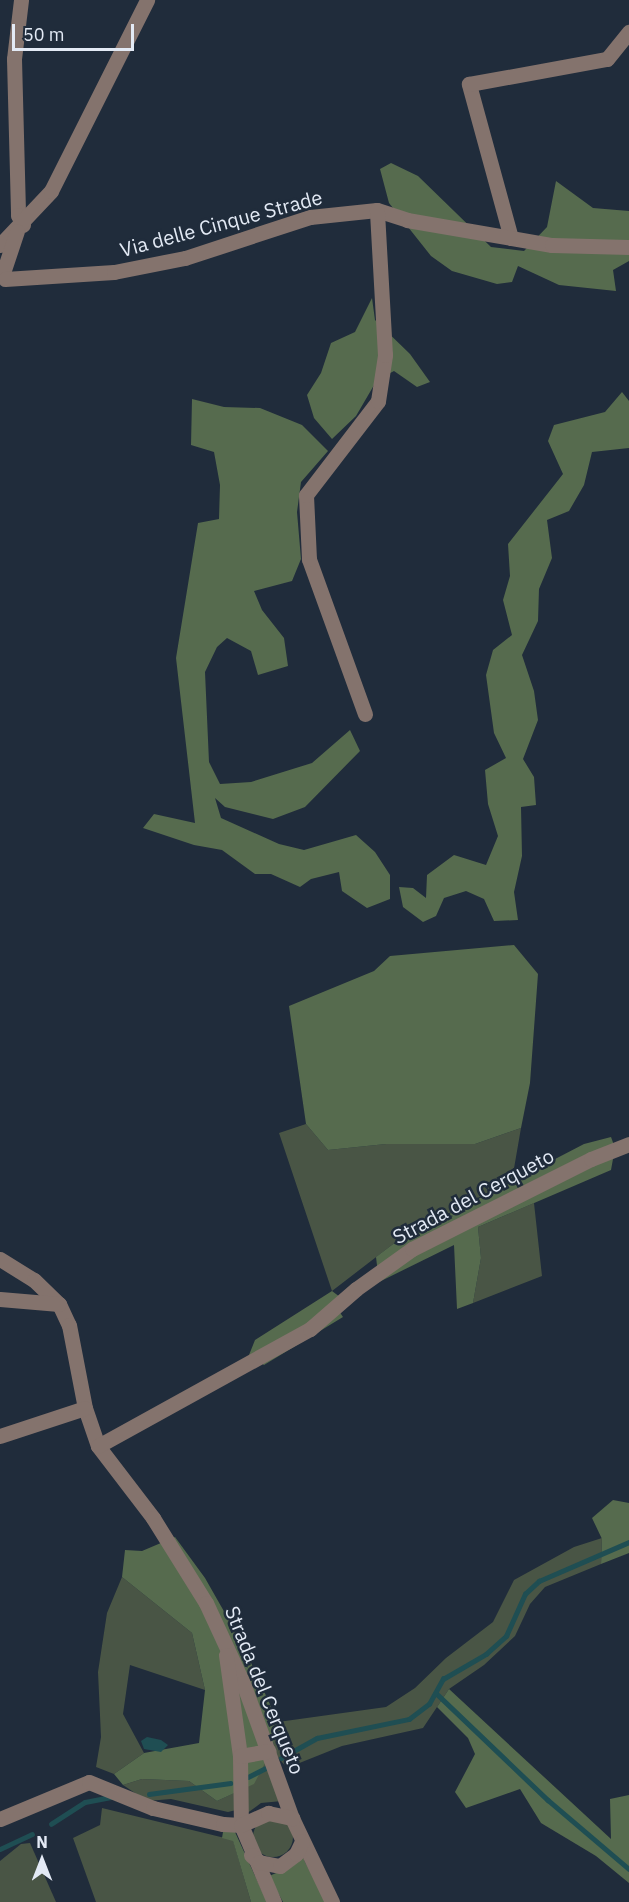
<!DOCTYPE html>
<html>
<head>
<meta charset="utf-8">
<style>
	body { margin:0 }
	#map { position:relative; width:629px; height:1902px; overflow:hidden; background:#202c3b; font-family:"IBM Plex Sans",sans-serif }
	div>[style] { position:absolute }
	.green>* { inset:0; background:#495545 }
	.round { border-radius:50% }
	.forest>* { inset:0; background:#566b4e }
	.water>* { inset:0; background:#1f4e53 }
	.stream>* { height:4.5px; margin:-2.25px; padding:0 2.25px; transform-origin:2.25px; border-radius:2.25px; background:#1f4e53 }
	.minor>* { height:15px; margin:-7.5px; padding:0 7.5px; transform-origin:7.5px; border-radius:7.5px; background:#84736d }
	span { translate:-50% -50%; white-space:nowrap; text-align:center; line-height:1.15; -webkit-text-stroke:5px #202c3b; paint-order:stroke }
	.street-label { font-size:20px; color:#e3eaf5 }
	.north { position:absolute; left:12px; top:1830px; width:60px; height:60px; -webkit-text-stroke:4px #202c3b; paint-order:stroke; rotate:0deg; font-size:16px; font-weight:700; line-height:24px; text-align:center; color:#e3eaf5 }
	.north::after { content:''; display:block; margin:auto; width:21px; height:27px; background:#e3eaf5; clip-path:polygon(50% 0,100% 100%,50% 72%,0 100%) }
	.scale { position:absolute; left:12px; top:24px; width:122px; height:27px; box-sizing:border-box; border:3px solid #e3eaf5; border-top:0; padding-left:8px; font-size:18px; line-height:21px; white-space:nowrap; color:#e3eaf5; -webkit-text-stroke:4px #202c3b; paint-order:stroke }
</style>
</head>
<body>
<div id="map">
	<div class="green">
		<i style="clip-path:polygon(306px 1124px,328px 1150px,386px 1144px,475px 1144px,521px 1128px,512px 1180px,397px 1241px,332px 1291px,279px 1133px)"></i>
		<i style="clip-path:polygon(534px 1203px,542px 1276px,473px 1303px,481px 1258px,478px 1227px)"></i>
		<i style="clip-path:polygon(602px 1538px,601px 1564px,545px 1587px,530px 1604px,515px 1636px,484px 1665px,449px 1689px,423px 1728px,342px 1746px,287px 1768px,272px 1750px,278px 1722px,386px 1707px,415px 1688px,446px 1658px,493px 1622px,514px 1580px,574px 1547px)"></i>
		<i style="clip-path:polygon(122px 1577px,192px 1633px,205px 1690px,130px 1665px,123px 1714px,144px 1753px,114px 1774px,96px 1767px,101px 1737px,98px 1672px,107px 1613px)"></i>
		<i style="clip-path:polygon(266px 1761px,282px 1801px,261px 1803px,246px 1814px,245px 1788px)"></i>
		<i style="clip-path:polygon(142px 1779px,189px 1781px,217px 1801px,234px 1793px,236px 1810px,228px 1812px,171px 1799px,147px 1801px,123px 1785px)"></i>
		<i style="clip-path:polygon(102px 1808px,233px 1840px,251px 1902px,96px 1902px,73px 1838px,100px 1825px)"></i>
		<i class="round" style="left:253px;top:1817px;width:40px;height:40px"></i>
		<i style="clip-path:polygon(30px 1843px,56px 1902px,0 1902px,0 1861px,21px 1844px)"></i>
	</div>
	<div class="forest">
		<i style="clip-path:polygon(391px 163px,418px 176px,491px 247px,524px 251px,547px 227px,556px 181px,593px 208px,629px 211px,629px 261px,613px 270px,616px 291px,559px 285px,518px 266px,512px 282px,497px 284px,452px 271px,431px 256px,389px 203px,380px 169px)"></i>
		<i style="clip-path:polygon(372px 298px,375px 320px,410px 354px,430px 382px,417px 387px,394px 371px,377px 380px,356px 416px,332px 439px,314px 418px,307px 395px,321px 373px,331px 343px,355px 332px)"></i>
		<i style="clip-path:polygon(622px 392px,629px 401px,629px 448px,592px 452px,584px 485px,569px 511px,547px 520px,552px 558px,539px 589px,538px 621px,522px 655px,534px 691px,538px 720px,523px 759px,534px 777px,536px 805px,521px 807px,522px 856px,514px 892px,518px 920px,494px 921px,484px 899px,466px 891px,444px 898px,436px 916px,423px 922px,403px 907px,399px 887px,413px 888px,426px 898px,427px 875px,454px 855px,486px 865px,498px 836px,488px 804px,485px 770px,506px 758px,494px 733px,486px 675px,493px 650px,512px 635px,503px 600px,510px 576px,508px 544px,563px 474px,548px 441px,554px 425px,605px 412px)"></i>
		<i style="clip-path:polygon(192px 399px,224px 407px,260px 408px,302px 425px,328px 451px,301px 482px,297px 512px,301px 559px,292px 581px,254px 591px,262px 610px,284px 638px,288px 666px,258px 675px,251px 651px,227px 638px,217px 647px,205px 672px,209px 762px,220px 784px,251px 782px,312px 763px,350px 730px,360px 751px,305px 807px,273px 819px,225px 807px,215px 798px,221px 818px,279px 844px,304px 850px,356px 835px,375px 852px,390px 875px,390px 899px,367px 908px,342px 891px,339px 872px,311px 879px,300px 887px,271px 874px,255px 874px,222px 850px,194px 845px,143px 828px,154px 814px,195px 823px,176px 658px,198px 523px,219px 519px,220px 485px,214px 452px,191px 445px)"></i>
		<i style="clip-path:polygon(514px 945px,538px 974px,530px 1083px,521px 1128px,475px 1144px,386px 1144px,328px 1150px,306px 1124px,289px 1006px,374px 971px,390px 956px)"></i>
		<i style="clip-path:polygon(611px 1137px,615px 1148px,611px 1170px,478px 1227px,481px 1258px,473px 1303px,457px 1309px,454px 1245px,379px 1282px,376px 1257px,397px 1241px,584px 1144px)"></i>
		<i style="clip-path:polygon(332px 1291px,348px 1303px,339px 1311px,343px 1317px,264px 1365px,249px 1355px,255px 1340px)"></i>
		<i style="clip-path:polygon(613px 1500px,629px 1503px,629px 1553px,601px 1564px,602px 1539px,592px 1518px)"></i>
		<i style="clip-path:polygon(175px 1537px,205px 1578px,242px 1643px,278px 1722px,272px 1750px,254px 1784px,217px 1801px,189px 1781px,142px 1779px,123px 1785px,114px 1774px,144px 1753px,199px 1743px,205px 1690px,192px 1633px,122px 1577px,125px 1550px,142px 1551px)"></i>
		<i style="clip-path:polygon(449px 1689px,611px 1839px,610px 1799px,629px 1795px,629px 1883px,596px 1856px,541px 1823px,520px 1789px,466px 1808px,455px 1792px,475px 1754px,468px 1738px,437px 1707px)"></i>
		<i style="clip-path:polygon(223px 1832px,235px 1832px,267px 1902px,251px 1902px,233px 1841px,222px 1838px)"></i>
		<i style="clip-path:polygon(302px 1854px,305px 1862px,326px 1902px,283px 1902px,269px 1876px,293px 1866px)"></i>
	</div>
	<div class="water">
		<i style="clip-path:polygon(147px 1737px,161px 1740px,168px 1745px,161px 1752px,144px 1749px,141px 1741px)"></i>
	</div>
	<div class="stream">
		<i style="left:436px;top:1693px;width:155px;rotate:43.7deg"></i>
		<i style="left:548px;top:1800px;width:106px;rotate:40.4deg"></i>
		<i style="left:281px;top:1758px;width:41px;rotate:-29.1deg"></i>
		<i style="left:317px;top:1738px;width:94px;rotate:-11.7deg"></i>
		<i style="left:409px;top:1719px;width:25px;rotate:-37deg"></i>
		<i style="left:429px;top:1704px;width:29px;rotate:-61deg"></i>
		<i style="left:443px;top:1679px;width:50px;rotate:-30.2deg"></i>
		<i style="left:486px;top:1654px;width:27px;rotate:-42deg"></i>
		<i style="left:506px;top:1636px;width:46px;rotate:-65.7deg"></i>
		<i style="left:525px;top:1594px;width:19px;rotate:-43deg"></i>
		<i style="left:539px;top:1581px;width:98px;rotate:-23.4deg"></i>
		<i style="left:248px;top:1777px;width:20px;rotate:-27deg"></i>
		<i style="left:149px;top:1794px;width:82px;rotate:-7.7deg"></i>
		<i style="left:51px;top:1824px;width:40px;rotate:-32.9deg"></i>
		<i style="left:85px;top:1802px;width:26px;rotate:-11deg"></i>
		<i style="left:0;top:1849px;width:35px;rotate:-25deg"></i>
	</div>
	<div class="minor">
		<i style="left:21px;top:0;width:59px;rotate:96.8deg"></i>
		<i style="left:14px;top:59px;width:156px;rotate:88.5deg"></i>
		<i style="left:18px;top:215px;width:11px;rotate:63deg"></i>
		<i style="left:511px;top:238px;width:160px;rotate:-105.3deg"></i>
		<i style="left:469px;top:84px;width:140px;rotate:-10.3deg"></i>
		<i style="left:607px;top:59px;width:35px;rotate:-51deg"></i>
		<i style="left:0;top:245px;width:74px;rotate:-46.6deg"></i>
		<i style="left:51px;top:191px;width:214px;rotate:-63.3deg"></i>
		<i style="left:4px;top:270px;width:41px;rotate:-71.6deg"></i>
		<i style="left:5px;top:279px;width:109px;rotate:-3.7deg"></i>
		<i style="left:114px;top:272px;width:72px;rotate:-11.2deg"></i>
		<i style="left:185px;top:258px;width:132px;rotate:-18.2deg"></i>
		<i style="left:310px;top:217px;width:67px;rotate:-6deg"></i>
		<i style="left:377px;top:210px;width:32px;rotate:18deg"></i>
		<i style="left:407px;top:220px;width:147px;rotate:9.8deg"></i>
		<i style="left:552px;top:245px;width:77px;rotate:1.5deg"></i>
		<i style="left:365px;top:714px;width:165px;rotate:-109.9deg"></i>
		<i style="left:309px;top:559px;width:64px;rotate:-92.7deg"></i>
		<i style="left:306px;top:495px;width:118px;rotate:-52.5deg"></i>
		<i style="left:378px;top:401px;width:47px;rotate:-81.3deg"></i>
		<i style="left:385px;top:355px;width:145px;rotate:-93.2deg"></i>
		<i style="left:0;top:1259px;width:40px;rotate:32deg"></i>
		<i style="left:34px;top:1280px;width:35px;rotate:44deg"></i>
		<i style="left:59px;top:1304px;width:23px;rotate:65deg"></i>
		<i style="left:69px;top:1325px;width:85px;rotate:79.1deg"></i>
		<i style="left:85px;top:1408px;width:40px;rotate:71.1deg"></i>
		<i style="left:98px;top:1446px;width:91px;rotate:52.6deg"></i>
		<i style="left:153px;top:1518px;width:100px;rotate:58.1deg"></i>
		<i style="left:206px;top:1603px;width:88px;rotate:65.2deg"></i>
		<i style="left:243px;top:1683px;width:144px;rotate:70.1deg"></i>
		<i style="left:292px;top:1818px;width:93px;rotate:64.5deg"></i>
		<i style="left:0;top:1299px;width:59px;rotate:4.8deg"></i>
		<i style="left:0;top:1436px;width:89px;rotate:-18.2deg"></i>
		<i style="left:98px;top:1446px;width:242px;rotate:-28.9deg"></i>
		<i style="left:310px;top:1329px;width:61px;rotate:-41deg"></i>
		<i style="left:356px;top:1289px;width:69px;rotate:-35.5deg"></i>
		<i style="left:412px;top:1249px;width:200px;rotate:-26.7deg"></i>
		<i style="left:591px;top:1159px;width:41px;rotate:-21.5deg"></i>
		<i style="left:226px;top:1655px;width:102px;rotate:82.1deg"></i>
		<i style="left:240px;top:1756px;width:69px;rotate:89.2deg"></i>
		<i style="left:241px;top:1825px;width:84px;rotate:66.8deg"></i>
		<i style="left:240px;top:1756px;width:29px;rotate:-10deg"></i>
		<i style="left:0;top:1819px;width:96px;rotate:-22.6deg"></i>
		<i style="left:89px;top:1782px;width:69px;rotate:22.1deg"></i>
		<i style="left:153px;top:1808px;width:72px;rotate:12.9deg"></i>
		<i style="left:223px;top:1824px;width:18px;rotate:3deg"></i>
		<i style="left:241px;top:1825px;width:30px;rotate:-24deg"></i>
		<i style="left:268px;top:1813px;width:25px;rotate:12deg"></i>
		<i style="left:251px;top:1855px;width:11px;rotate:41deg"></i>
		<i style="left:259px;top:1862px;width:21px;rotate:11deg"></i>
		<i style="left:280px;top:1866px;width:20px;rotate:-37deg"></i>
		<i style="left:296px;top:1854px;width:14px;rotate:-65deg"></i>
	</div>
	<div class="street-label">
		<span style="left:221px;top:223px;rotate:-15deg">Via delle Cinque Strade</span>
		<span style="left:473px;top:1196px;rotate:-28deg">Strada del Cerqueto</span>
		<span style="left:265px;top:1690px;rotate:68deg">Strada del Cerqueto</span>
	</div>
	<div class="north">N</div>
	<div class="scale">50 m</div>
</div>
</body>
</html>
